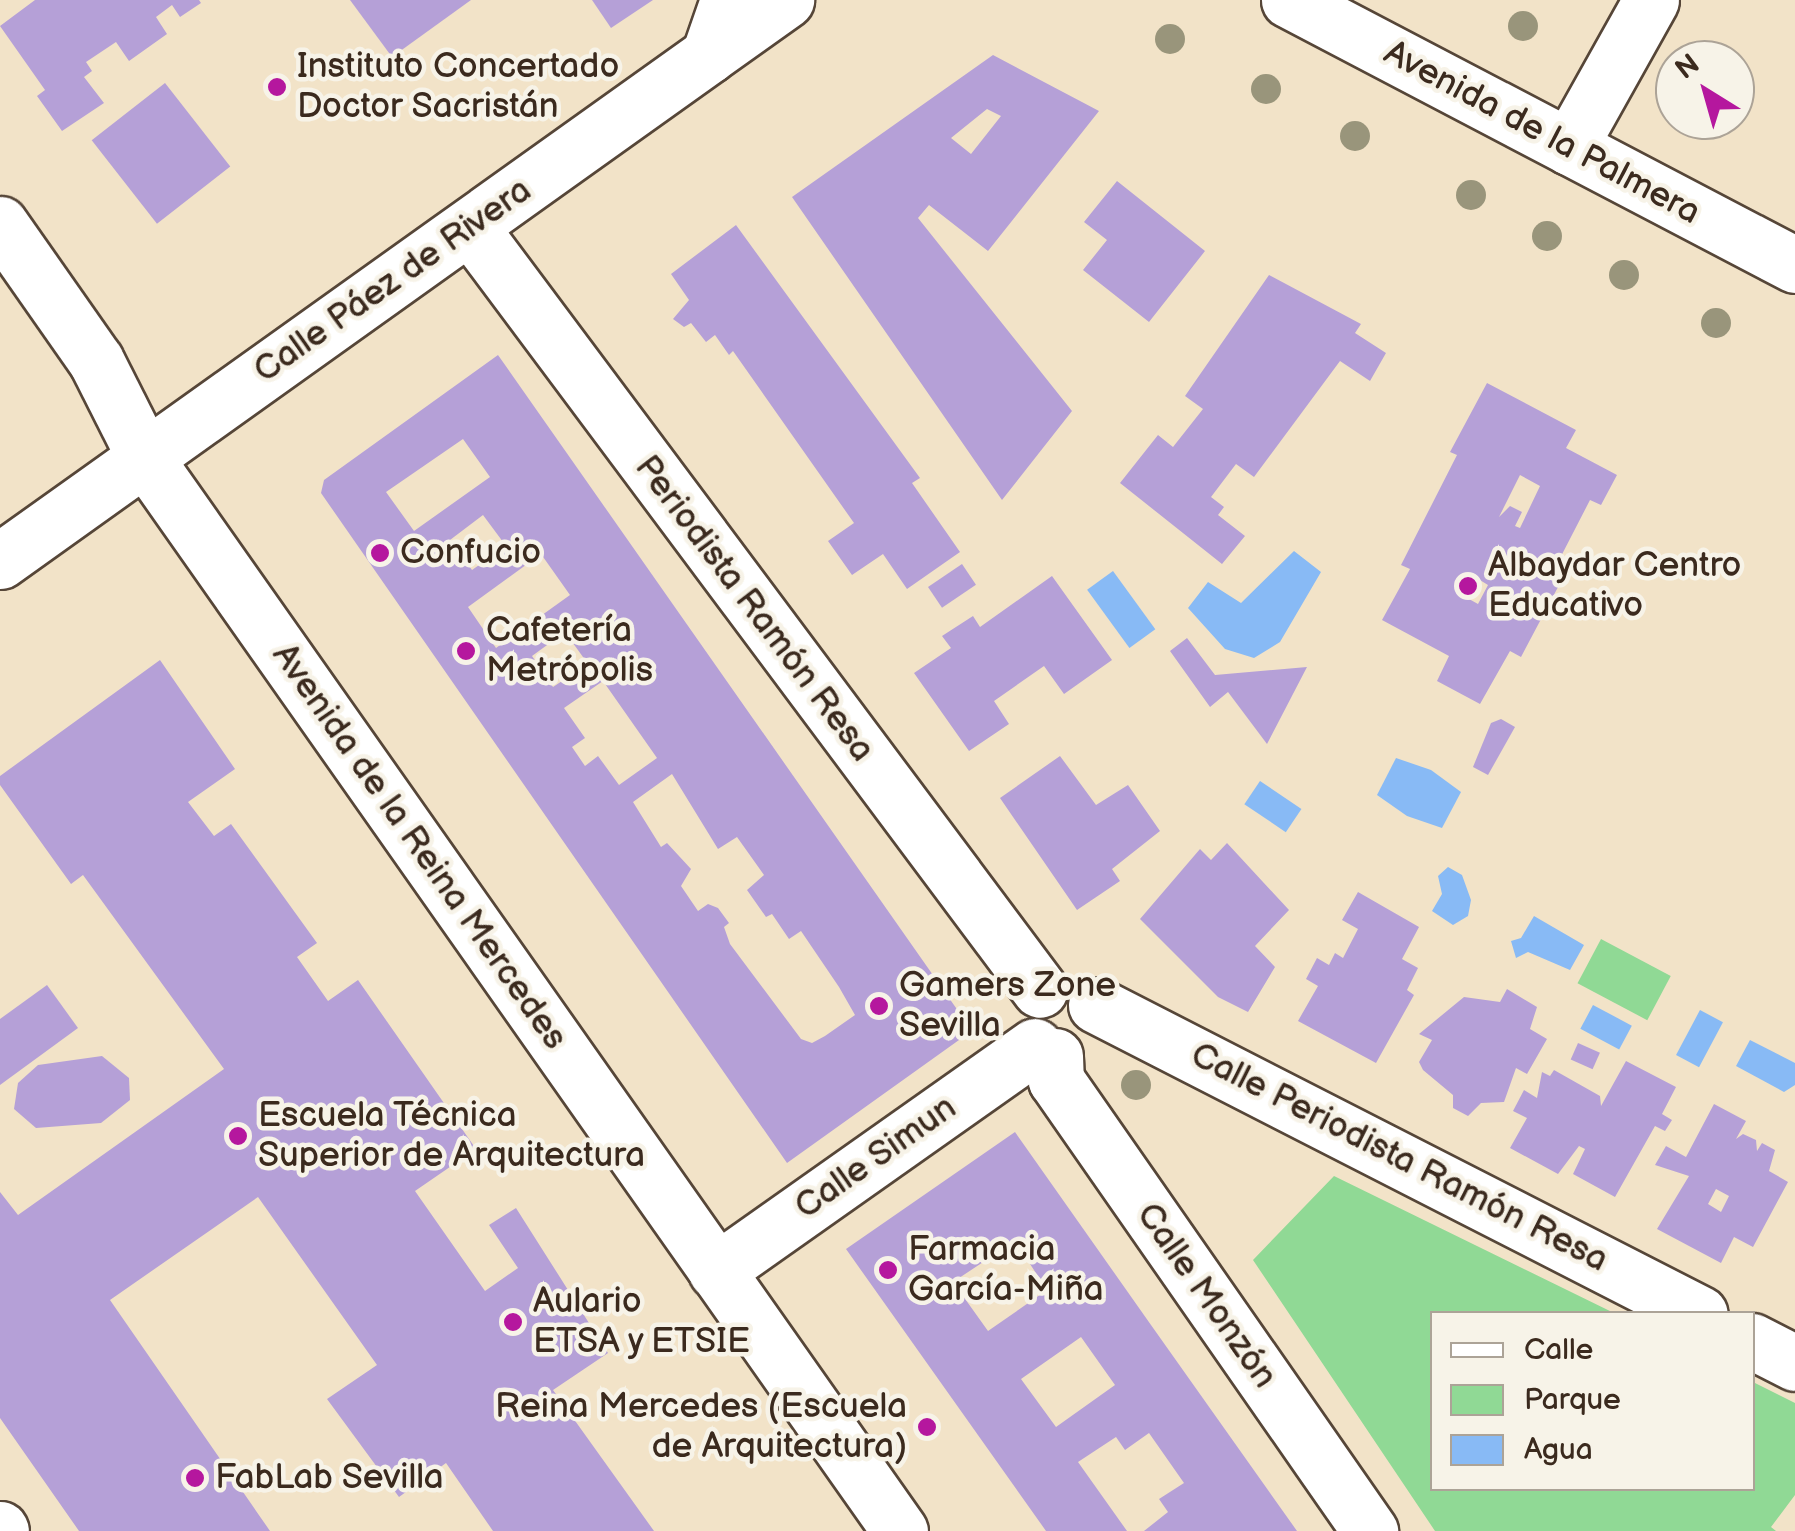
<!DOCTYPE html>
<html>
<head>
<meta charset="utf-8">
<style>
	body { margin:0 }
	#map { position:relative; width:1795px; height:1531px; overflow:hidden; background:#f2e3c8; font-family:"Balsamiq Sans",sans-serif }
	div>[style] { position:absolute }
	.green>* { inset:0; background:#90d995; transform-origin:0 0 }
	.water>* { inset:0; background:#88baf5; transform-origin:0 0 }
	.building>* { inset:0; background:#b5a0d7; transform-origin:0 0 }
	.roads { filter:drop-shadow(2px 0 #564638) drop-shadow(-2px 0 #564638) drop-shadow(0 2px #564638) drop-shadow(0 -2px #564638) }
	.minor>* { height:55px; margin:-27.5px; padding:0 27.5px; transform-origin:27.5px; border-radius:27.5px; background:#fff }
	.major>* { height:55px; margin:-27.5px; padding:0 27.5px; transform-origin:27.5px; border-radius:27.5px; background:#fff }
	.trees>* { width:30px; height:30px; margin:-15px; border-radius:50%; background:#99957b }
	.dots>* { width:28px; height:28px; translate:-50% -50%; box-sizing:border-box; border:5px solid #f7f3e8; border-radius:50% }
	span { translate:-50% -50%; white-space:nowrap; text-align:center; line-height:1.15; -webkit-text-stroke:9px #f7f3e8; paint-order:stroke }
	.poi-label { font-size:35px; color:#3b2a1e }
	.left { translate:0 -50%; text-align:left }
	.right { translate:-100% -50%; text-align:right }
	.street-label { font-size:35px; color:#3b2a1e }
	.legend { position:absolute; left:1430px; top:1311px; width:325px; height:180px; box-sizing:border-box; background:#f7f3e8; border:2px solid #aca397; margin:0; padding:12px 18px; list-style:none; font-size:30px; color:#3b2a1e }
	.legend li { display:flex; align-items:center; gap:20px; height:50px }
	.legend b { width:50px; border:2px solid #aca397 }
	.north { position:absolute; left:1655px; top:40px; width:100px; height:100px; box-sizing:border-box; background:#f7f3e8; border:2px solid #aca397; border-radius:50%; rotate:323deg; font-size:28px; font-weight:700; line-height:40px; text-align:center; color:#3b2a1e }
	.north::after { content:''; display:block; margin:auto; width:35px; height:45px; background:#b5179e; clip-path:polygon(50% 0,100% 100%,50% 72%,0 100%) }
</style>
</head>
<body>
<div id="map">
	<div class="green">
		<i style="left:1601px;top:939px;width:79px;height:50px;rotate:28deg"></i>
		<i style="clip-path:polygon(1334px 1176px,1614px 1313px,1432px 1314px,1432px 1488px,1752px 1488px,1753px 1382px,1795px 1403px,1795px 1495px,1771px 1527px,1776px 1531px,1435px 1531px,1253px 1260px)"></i>
	</div>
	<div class="water">
		<i style="clip-path:polygon(1294px 551px,1321px 572px,1280px 642px,1254px 658px,1225px 649px,1188px 608px,1208px 582px,1241px 603px)"></i>
		<i style="left:1113px;top:571px;width:72px;height:32px;rotate:54deg"></i>
		<i style="clip-path:polygon(1396px 758px,1431px 770px,1461px 792px,1442px 828px,1407px 816px,1377px 795px)"></i>
		<i style="left:1260px;top:781px;width:50px;height:28px;rotate:34deg"></i>
		<i style="clip-path:polygon(1448px 867px,1462px 875px,1471px 900px,1468px 916px,1453px 925px,1432px 911px,1442px 894px,1438px 876px)"></i>
		<i style="clip-path:polygon(1534px 916px,1584px 945px,1570px 970px,1528px 952px,1516px 958px,1511px 941px,1521px 938px)"></i>
		<i style="left:1593px;top:1005px;width:44px;height:27px;rotate:28deg"></i>
		<i style="left:1700px;top:1010px;width:26px;height:51px;rotate:28deg"></i>
		<i style="clip-path:polygon(1750px 1040px,1795px 1063px,1795px 1085px,1784px 1092px,1736px 1066px)"></i>
	</div>
	<div class="building">
		<i style="clip-path:polygon(35px 0,199px 0,201px 3px,180px 17px,172px 5px,156px 17px,167px 34px,129px 61px,116px 42px,86px 62px,92px 71px,84px 77px,104px 103px,62px 131px,37px 96px,45px 90px,0 26px)"></i>
		<i style="clip-path:polygon(350px 0,471px 0,392px 57px)"></i>
		<i style="clip-path:polygon(592px 0,653px 0,611px 28px)"></i>
		<i style="clip-path:polygon(evenodd,993px 55px,1099px 111px,988px 251px,929px 205px,918px 218px,1072px 411px,1002px 500px,792px 197px,993px 55px,987px 109px,1001px 116px,971px 154px,951px 138px,987px 109px)"></i>
		<i style="left:165px;top:83px;width:106px;height:93px;rotate:52deg"></i>
		<i style="clip-path:polygon(1117px 181px,1205px 251px,1149px 322px,1083px 270px,1107px 240px,1084px 222px)"></i>
		<i style="clip-path:polygon(736px 225px,920px 478px,912px 483px,960px 552px,907px 589px,883px 554px,852px 575px,828px 541px,854px 523px,733px 351px,729px 355px,715px 335px,706px 342px,691px 323px,684px 327px,673px 319px,689px 300px,671px 274px)"></i>
		<i style="clip-path:polygon(1269px 275px,1361px 324px,1355px 333px,1386px 353px,1370px 381px,1340px 361px,1254px 477px,1236px 464px,1211px 497px,1224px 507px,1218px 515px,1245px 536px,1222px 564px,1120px 483px,1158px 435px,1173px 447px,1203px 409px,1185px 396px)"></i>
		<i style="clip-path:polygon(evenodd,498px 355px,968px 1025px,966px 1035px,787px 1163px,321px 493px,324px 480px,498px 355px,463px 439px,490px 477px,414px 531px,386px 492px,463px 439px,498px 355px,483px 515px,506px 546px,472px 570px,450px 540px,483px 515px,498px 355px,541px 554px,570px 595px,496px 648px,468px 607px,541px 554px,498px 355px,565px 632px,588px 664px,553px 687px,532px 656px,565px 632px,498px 355px,603px 681px,657px 758px,619px 785px,598px 756px,585px 766px,572px 747px,585px 738px,564px 708px,603px 681px,498px 355px,672px 774px,718px 849px,737px 837px,764px 875px,747px 890px,766px 917px,772px 914px,789px 939px,801px 931px,839px 987px,855px 1015px,825px 1036px,812px 1043px,801px 1039px,730px 944px,724px 927px,729px 923px,718px 908px,708px 904px,698px 911px,681px 886px,691px 869px,667px 843px,661px 847px,633px 802px,672px 774px)"></i>
		<i style="clip-path:polygon(evenodd,1487px 383px,1576px 430px,1566px 448px,1617px 475px,1601px 505px,1590px 500px,1556px 566px,1566px 572px,1521px 657px,1510px 651px,1480px 704px,1437px 681px,1449px 656px,1382px 620px,1410px 569px,1401px 565px,1457px 455px,1450px 452px,1487px 383px,1520px 475px,1540px 486px,1520px 528px,1515px 526px,1522px 512px,1510px 506px,1499px 517px,1520px 475px,1487px 383px,1470px 574px,1488px 585px,1478px 604px,1460px 594px,1470px 574px)"></i>
		<i style="left:962px;top:564px;width:25px;height:41px;rotate:56deg"></i>
		<i style="clip-path:polygon(1052px 576px,1112px 660px,1064px 694px,1044px 666px,994px 701px,1009px 724px,969px 751px,914px 673px,951px 648px,942px 636px,973px 616px,980px 627px)"></i>
		<i style="clip-path:polygon(1187px 638px,1215px 675px,1307px 667px,1267px 744px,1228px 692px,1210px 707px,1170px 651px)"></i>
		<i style="clip-path:polygon(160px 660px,235px 769px,188px 802px,214px 836px,231px 824px,317px 943px,297px 957px,328px 1001px,358px 980px,476px 1149px,415px 1191px,485px 1291px,518px 1268px,489px 1225px,516px 1208px,608px 1353px,553px 1390px,654px 1531px,493px 1531px,446px 1463px,399px 1497px,327px 1399px,377px 1365px,258px 1197px,110px 1300px,270px 1531px,79px 1531px,0 1418px,0 1192px,18px 1215px,224px 1069px,83px 875px,71px 884px,0 785px,0 776px)"></i>
		<i style="clip-path:polygon(1501px 719px,1515px 727px,1488px 775px,1473px 767px,1491px 723px)"></i>
		<i style="clip-path:polygon(1060px 756px,1096px 805px,1128px 785px,1160px 831px,1112px 869px,1120px 881px,1077px 910px,1000px 798px)"></i>
		<i style="clip-path:polygon(1227px 843px,1289px 910px,1255px 946px,1275px 967px,1248px 1012px,1218px 997px,1140px 919px,1200px 849px,1211px 860px)"></i>
		<i style="clip-path:polygon(1358px 892px,1419px 927px,1402px 959px,1418px 968px,1407px 990px,1414px 995px,1376px 1063px,1298px 1021px,1318px 986px,1306px 979px,1317px 958px,1329px 965px,1335px 953px,1343px 958px,1358px 929px,1342px 920px)"></i>
		<i style="clip-path:polygon(47px 985px,78px 1028px,0 1085px,0 1019px)"></i>
		<i style="clip-path:polygon(1507px 989px,1537px 1007px,1530px 1029px,1547px 1039px,1527px 1074px,1516px 1068px,1504px 1102px,1481px 1103px,1468px 1116px,1453px 1108px,1453px 1095px,1423px 1070px,1419px 1062px,1432px 1040px,1419px 1034px,1464px 997px,1500px 1002px)"></i>
		<i style="left:1578px;top:1043px;width:24px;height:18px;rotate:24deg"></i>
		<i style="clip-path:polygon(102px 1056px,129px 1078px,130px 1100px,101px 1123px,36px 1128px,14px 1109px,18px 1083px,38px 1065px)"></i>
		<i style="clip-path:polygon(1626px 1061px,1676px 1087px,1662px 1114px,1672px 1120px,1665px 1131px,1655px 1126px,1615px 1197px,1573px 1174px,1585px 1149px,1579px 1146px,1558px 1174px,1510px 1148px,1527px 1118px,1513px 1111px,1524px 1090px,1537px 1098px,1542px 1072px,1550px 1076px,1554px 1070px,1600px 1096px,1601px 1106px)"></i>
		<i style="clip-path:polygon(evenodd,1714px 1104px,1746px 1121px,1736px 1139px,1743px 1134px,1756px 1140px,1757px 1151px,1762px 1143px,1775px 1150px,1769px 1171px,1788px 1182px,1753px 1247px,1734px 1237px,1721px 1263px,1657px 1229px,1689px 1176px,1655px 1165px,1666px 1146px,1686px 1157px,1714px 1104px,1716px 1189px,1729px 1196px,1721px 1212px,1708px 1204px,1716px 1189px)"></i>
		<i style="clip-path:polygon(evenodd,1015px 1132px,1151px 1325px,1297px 1531px,1144px 1531px,1168px 1512px,1159px 1499px,1184px 1483px,1149px 1433px,1125px 1450px,1116px 1437px,1078px 1462px,1127px 1531px,1046px 1531px,846px 1249px,1015px 1132px,1015px 1241px,1047px 1290px,988px 1331px,953px 1282px,1015px 1241px,1015px 1132px,1081px 1337px,1115px 1385px,1056px 1427px,1021px 1379px,1081px 1337px)"></i>
	</div>
	<div class="roads">
		<div class="minor">
			<i style="left:1569px;top:147px;width:168px;rotate:-60.8deg"></i>
			<i style="left:0;top:224px;width:167px;rotate:55deg"></i>
			<i style="left:96px;top:361px;width:109px;rotate:63.2deg"></i>
			<i style="left:145px;top:458px;width:1312px;rotate:54.87deg"></i>
			<i style="left:470px;top:227px;width:952px;rotate:53.24deg"></i>
			<i style="left:0;top:561px;width:966px;rotate:-35.52deg"></i>
			<i style="left:1096px;top:1005px;width:678px;rotate:27.09deg"></i>
			<i style="left:1055px;top:1056px;width:24px;rotate:88deg"></i>
			<i style="left:1056px;top:1080px;width:550px;rotate:55.15deg"></i>
			<i style="left:716px;top:1271px;width:390px;rotate:-35.2deg"></i>
			<i style="left:1752px;top:1341px;width:48px;rotate:27.1deg"></i>
			<i style="left:0;top:1529px;width:2px;rotate:63deg"></i>
		</div>
		<div class="major">
			<i style="left:1289px;top:0;width:571px;rotate:27.64deg"></i>
			<i style="left:709px;top:55px;width:58px;rotate:-70.9deg"></i>
		</div>
	</div>
	<div class="trees">
		<i style="left:1523px;top:26px"></i>
		<i style="left:1170px;top:39px"></i>
		<i style="left:1266px;top:89px"></i>
		<i style="left:1355px;top:136px"></i>
		<i style="left:1471px;top:195px"></i>
		<i style="left:1547px;top:236px"></i>
		<i style="left:1624px;top:275px"></i>
		<i style="left:1716px;top:323px"></i>
		<i style="left:1136px;top:1085px"></i>
	</div>
	<div class="dots">
		<i style="left:277px;top:87px;background:#b5179e"></i>
		<i style="left:380px;top:553px;background:#b5179e"></i>
		<i style="left:1468px;top:586px;background:#b5179e"></i>
		<i style="left:466px;top:651px;background:#b5179e"></i>
		<i style="left:879px;top:1006px;background:#b5179e"></i>
		<i style="left:238px;top:1136px;background:#b5179e"></i>
		<i style="left:888px;top:1270px;background:#b5179e"></i>
		<i style="left:513px;top:1322px;background:#b5179e"></i>
		<i style="left:927px;top:1427px;background:#b5179e"></i>
		<i style="left:195px;top:1478px;background:#b5179e"></i>
	</div>
	<div class="poi-label">
		<span class="left" style="left:297px;top:87px">Instituto Concertado<br>Doctor Sacristán</span>
		<span class="left" style="left:400px;top:553px">Confucio</span>
		<span class="left" style="left:1488px;top:586px">Albaydar Centro<br>Educativo</span>
		<span class="left" style="left:486px;top:651px">Cafetería<br>Metrópolis</span>
		<span class="left" style="left:899px;top:1006px">Gamers Zone<br>Sevilla</span>
		<span class="left" style="left:258px;top:1136px">Escuela Técnica<br>Superior de Arquitectura</span>
		<span class="left" style="left:908px;top:1270px">Farmacia<br>García-Miña</span>
		<span class="left" style="left:533px;top:1322px">Aulario<br>ETSA y ETSIE</span>
		<span class="right" style="left:907px;top:1427px">Reina Mercedes (Escuela<br>de Arquitectura)</span>
		<span class="left" style="left:215px;top:1478px">FabLab Sevilla</span>
	</div>
	<div class="street-label">
		<span style="left:1542px;top:133px;rotate:28deg">Avenida de la Palmera</span>
		<span style="left:393px;top:281px;rotate:-35deg">Calle Páez de Rivera</span>
		<span style="left:754px;top:609px;rotate:53deg">Periodista Ramón Resa</span>
		<span style="left:419px;top:847px;rotate:55deg">Avenida de la Reina Mercedes</span>
		<span style="left:876px;top:1158px;rotate:-35deg">Calle Simun</span>
		<span style="left:1399px;top:1158px;rotate:27deg">Calle Periodista Ramón Resa</span>
		<span style="left:1206px;top:1296px;rotate:55deg">Calle Monzón</span>
	</div>
	<ul class="legend">
	<li><b style="height:12px;background:#fff"></b>Calle</li>
	<li><b style="height:28px;background:#90d995"></b>Parque</li>
	<li><b style="height:28px;background:#88baf5"></b>Agua</li>
	</ul>
	<div class="north">N</div>
</div>
</body>
</html>
